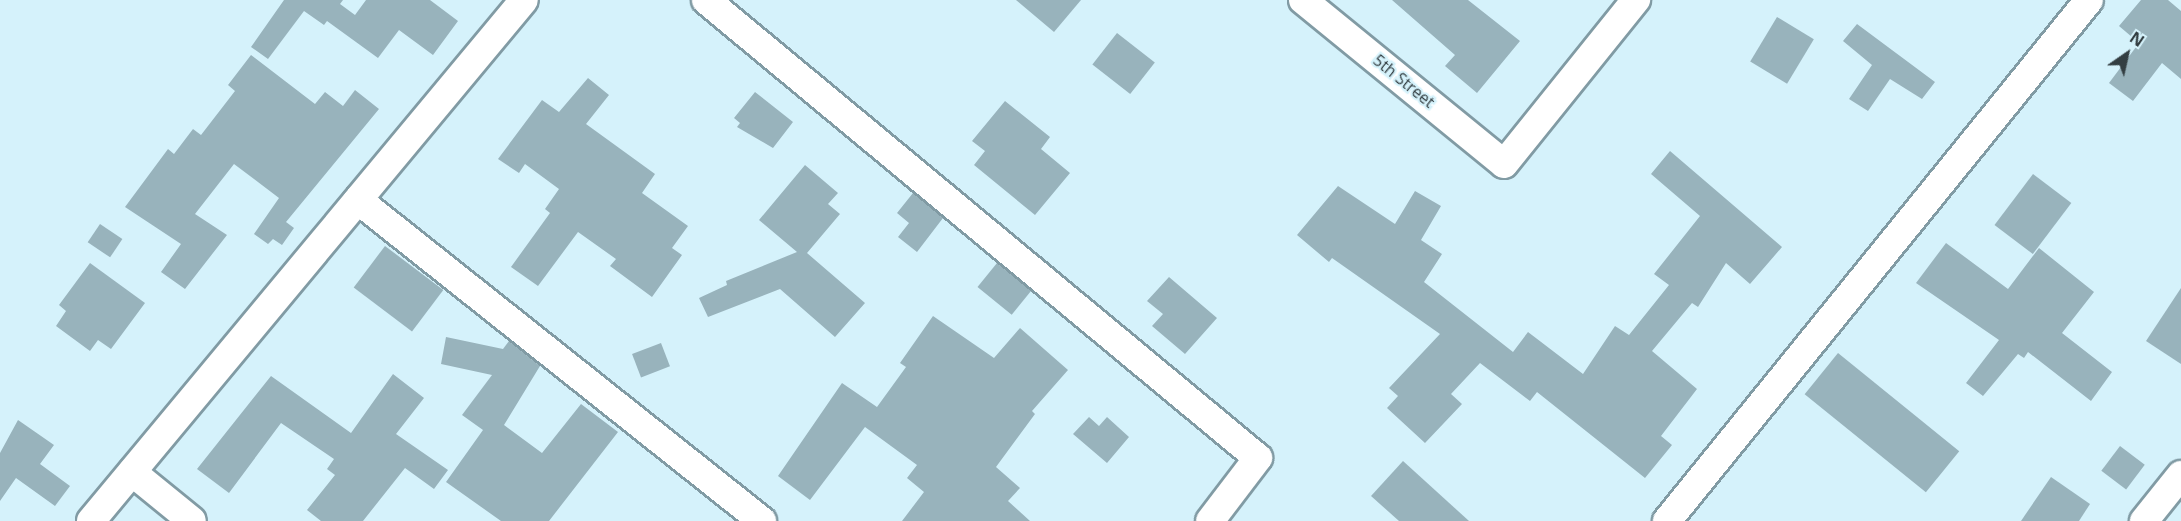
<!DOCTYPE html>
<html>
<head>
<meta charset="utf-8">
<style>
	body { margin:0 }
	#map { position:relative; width:2181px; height:521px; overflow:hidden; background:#d5f2fb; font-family:"Open Sans",sans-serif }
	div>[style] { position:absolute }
	.building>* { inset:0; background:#98b3bc; transform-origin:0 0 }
	.roads { filter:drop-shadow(2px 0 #819ba4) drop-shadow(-2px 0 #819ba4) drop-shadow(0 2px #819ba4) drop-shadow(0 -2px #819ba4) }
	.minor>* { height:28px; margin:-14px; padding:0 14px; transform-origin:14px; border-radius:14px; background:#fff }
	span { translate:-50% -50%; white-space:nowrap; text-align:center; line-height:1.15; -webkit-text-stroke:4.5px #d5f2fb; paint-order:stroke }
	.street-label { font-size:16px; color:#333e42 }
	.north { position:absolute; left:2097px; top:24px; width:60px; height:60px; -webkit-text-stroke:4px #d5f2fb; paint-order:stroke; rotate:34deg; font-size:16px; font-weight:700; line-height:24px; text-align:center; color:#333e42 }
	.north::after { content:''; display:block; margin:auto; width:21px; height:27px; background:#333e42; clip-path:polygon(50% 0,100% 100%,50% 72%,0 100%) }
</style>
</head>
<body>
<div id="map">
	<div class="building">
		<i style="clip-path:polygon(284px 0,343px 0,340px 4px,355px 15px,366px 0,430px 0,458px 21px,433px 55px,399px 30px,378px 58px,327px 21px,324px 25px,304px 11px,268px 59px,251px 47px)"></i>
		<i style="clip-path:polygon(1016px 0,1081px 0,1054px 32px)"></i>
		<i style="clip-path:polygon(1392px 0,1468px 0,1520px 41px,1477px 93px,1445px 66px,1455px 55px)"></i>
		<i style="clip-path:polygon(2141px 0,2168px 0,2181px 11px,2181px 79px,2162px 63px,2133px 101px,2109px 83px,2139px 43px,2119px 26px)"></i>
		<i style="left:1777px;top:17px;width:43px;height:52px;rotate:31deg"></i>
		<i style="clip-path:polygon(1857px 24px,1935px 82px,1922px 99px,1890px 79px,1868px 111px,1849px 99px,1872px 65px,1843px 41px)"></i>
		<i style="left:1117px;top:33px;width:48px;height:40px;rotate:38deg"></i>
		<i style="clip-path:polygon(251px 55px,315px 104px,325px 92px,343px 106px,355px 90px,379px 109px,286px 222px,294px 228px,282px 245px,273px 239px,268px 244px,254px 234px,279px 198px,234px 164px,195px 214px,227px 235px,185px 289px,161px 272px,181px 244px,125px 207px,168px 149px,174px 154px,193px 129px,201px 135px,235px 91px,228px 85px)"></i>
		<i style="clip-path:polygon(588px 78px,609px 95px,586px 124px,655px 174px,642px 193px,688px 226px,672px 248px,682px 255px,652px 297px,610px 266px,616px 259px,578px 232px,538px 286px,511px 267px,550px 213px,545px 209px,559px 189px,525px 164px,519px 173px,498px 159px,542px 100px,559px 112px)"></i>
		<i style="clip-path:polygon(755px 92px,793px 122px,773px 148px,737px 127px,740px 123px,734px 118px)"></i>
		<i style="clip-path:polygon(1005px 101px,1050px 137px,1041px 149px,1070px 173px,1035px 215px,974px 165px,985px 151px,972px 141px)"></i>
		<i style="clip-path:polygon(1670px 151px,1782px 247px,1750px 284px,1726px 263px,1698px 307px,1692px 303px,1652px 351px,1697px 389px,1661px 436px,1672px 445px,1645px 478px,1537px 392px,1530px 401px,1480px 363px,1451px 394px,1462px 404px,1425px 443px,1387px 408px,1398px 396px,1389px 388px,1440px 334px,1332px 258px,1329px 262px,1297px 235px,1338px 186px,1395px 224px,1415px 191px,1441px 206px,1421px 240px,1442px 254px,1424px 282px,1513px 352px,1528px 332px,1583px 374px,1615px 326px,1629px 335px,1669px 285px,1654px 274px,1700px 216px,1651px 174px)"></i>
		<i style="clip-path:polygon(805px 165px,838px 193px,828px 204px,840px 214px,807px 253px,865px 303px,835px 337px,780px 289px,708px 317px,699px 298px,727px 285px,726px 281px,797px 252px,759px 220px)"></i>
		<i style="left:2033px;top:174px;width:48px;height:64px;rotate:37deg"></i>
		<i style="clip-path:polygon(913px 193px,943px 218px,917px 252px,898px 237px,909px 223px,897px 213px)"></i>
		<i style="left:100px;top:224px;width:27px;height:22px;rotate:34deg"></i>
		<i style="clip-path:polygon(1946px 243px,2008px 289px,2039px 248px,2094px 292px,2062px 333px,2112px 372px,2091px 401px,2028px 352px,2024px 358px,2018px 354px,1983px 396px,1966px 383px,1999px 340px,1916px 283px)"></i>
		<i style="left:385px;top:246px;width:73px;height:52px;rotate:37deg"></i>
		<i style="clip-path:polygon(90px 263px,145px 303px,111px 349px,98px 340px,90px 351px,56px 326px,66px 311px,59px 305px)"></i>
		<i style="left:997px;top:263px;width:44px;height:31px;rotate:39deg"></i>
		<i style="clip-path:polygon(1169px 277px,1217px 318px,1185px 354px,1152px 326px,1163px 314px,1147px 301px)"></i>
		<i style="clip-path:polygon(2181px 288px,2181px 364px,2146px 341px)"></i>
		<i style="clip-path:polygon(933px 316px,994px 358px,1020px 328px,1068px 370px,1032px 411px,1035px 414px,996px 467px,1020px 488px,1008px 501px,1030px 521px,902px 521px,924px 492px,907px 478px,917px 465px,865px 427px,810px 500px,778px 476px,842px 383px,877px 407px,906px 367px,900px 363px)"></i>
		<i style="clip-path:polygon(446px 337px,503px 349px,509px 341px,540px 366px,504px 425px,542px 453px,581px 404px,618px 432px,549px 521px,501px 521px,446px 482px,483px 430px,462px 415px,492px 375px,441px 364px)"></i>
		<i style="left:661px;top:343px;width:25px;height:31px;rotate:69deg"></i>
		<i style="left:1838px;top:353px;width:156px;height:53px;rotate:39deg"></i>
		<i style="clip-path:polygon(393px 374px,424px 398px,396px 434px,448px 470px,434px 489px,405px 468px,363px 521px,321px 521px,307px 510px,335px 475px,327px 469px,334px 459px,281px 423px,229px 493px,197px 469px,271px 376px,351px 433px)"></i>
		<i style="clip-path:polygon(1089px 417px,1099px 426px,1107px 417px,1129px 437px,1107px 463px,1073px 434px)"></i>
		<i style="clip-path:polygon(18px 420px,54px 445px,40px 464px,70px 486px,55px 506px,16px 478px,0 501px,0 453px)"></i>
		<i style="left:2120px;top:446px;width:31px;height:31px;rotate:37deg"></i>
		<i style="clip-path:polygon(1403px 461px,1469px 521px,1399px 521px,1371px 496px)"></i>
		<i style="clip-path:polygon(2051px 477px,2090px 504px,2079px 521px,2021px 521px)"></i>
	</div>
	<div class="roads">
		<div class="minor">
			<i style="left:706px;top:0;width:717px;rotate:39.68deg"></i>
			<i style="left:1258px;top:458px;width:79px;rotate:127.3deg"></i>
			<i style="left:1303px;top:0;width:259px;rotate:39.2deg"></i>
			<i style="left:1504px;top:164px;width:211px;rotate:-51.2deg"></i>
			<i style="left:358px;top:200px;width:516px;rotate:38.47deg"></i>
			<i style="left:132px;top:472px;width:77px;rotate:39.2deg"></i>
			<i style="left:91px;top:521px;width:677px;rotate:-50.27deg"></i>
			<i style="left:1667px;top:521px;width:670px;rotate:-50.99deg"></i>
			<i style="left:2144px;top:521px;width:59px;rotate:-51.2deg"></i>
		</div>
	</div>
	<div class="street-label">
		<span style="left:1404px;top:81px;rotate:39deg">5th Street</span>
	</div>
	<div class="north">N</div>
</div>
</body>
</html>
